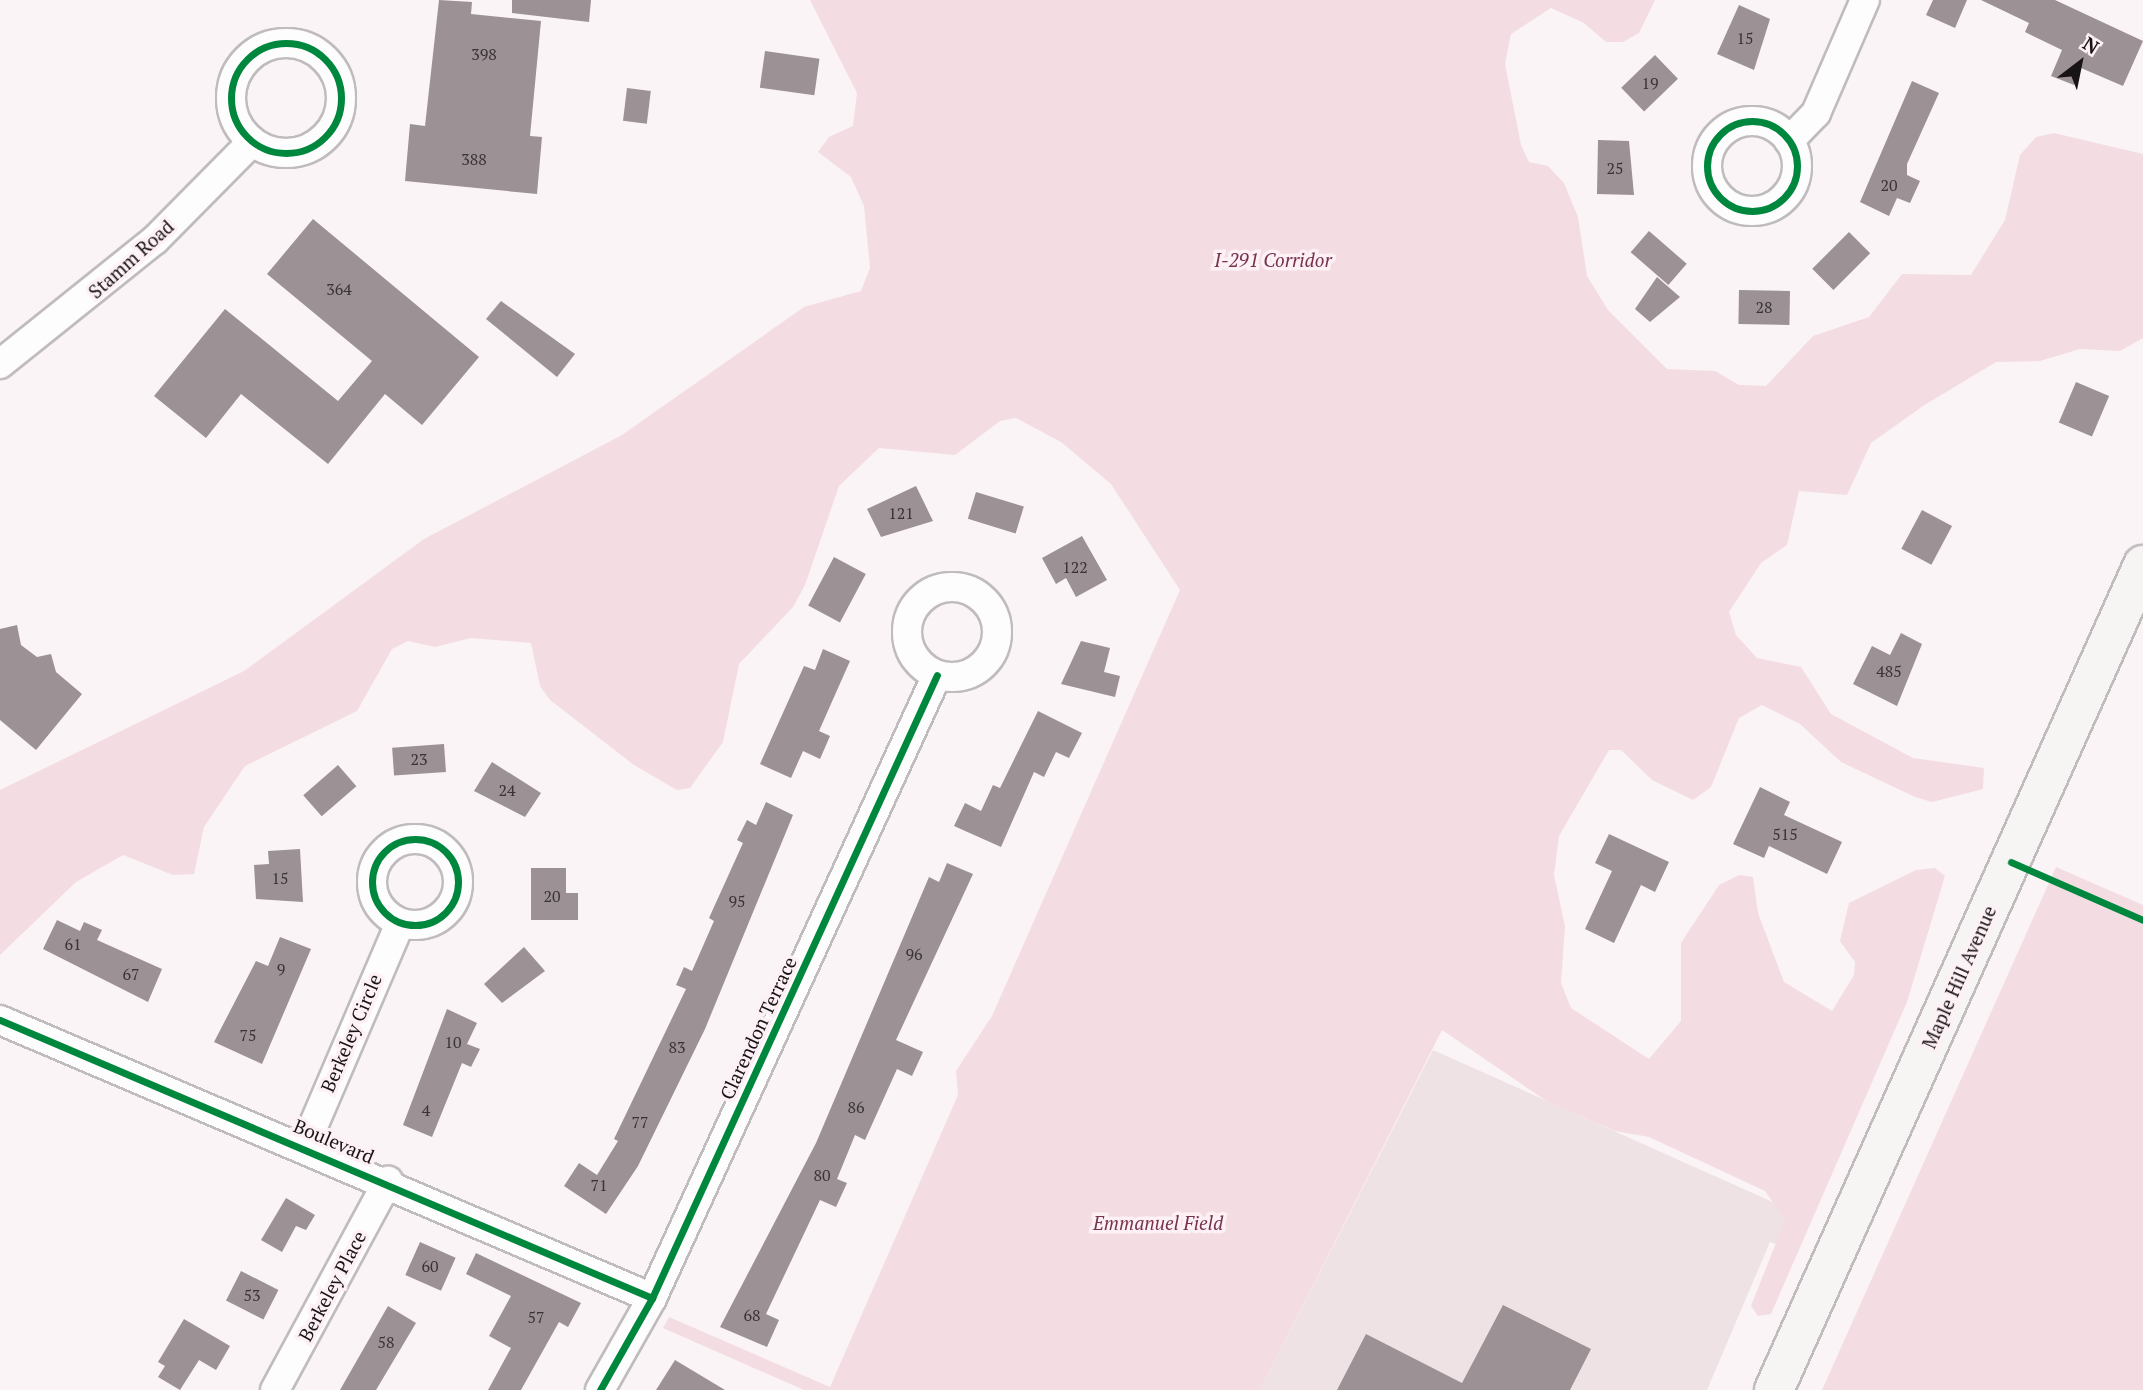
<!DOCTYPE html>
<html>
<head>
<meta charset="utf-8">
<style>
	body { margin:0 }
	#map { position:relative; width:2143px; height:1390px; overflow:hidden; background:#faf4f6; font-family:"PT Serif",serif }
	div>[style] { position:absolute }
	.built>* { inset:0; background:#efe2e5 }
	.green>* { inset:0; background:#f4dce3 }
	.building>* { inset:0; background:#9c9195; transform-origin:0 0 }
	.roads { filter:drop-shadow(2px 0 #c0bbbd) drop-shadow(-2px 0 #c0bbbd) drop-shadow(0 2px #c0bbbd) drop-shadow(0 -2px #c0bbbd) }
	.street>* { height:28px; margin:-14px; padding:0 14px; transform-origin:14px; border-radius:14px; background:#fefdfe }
	.street>.ring { margin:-14px; padding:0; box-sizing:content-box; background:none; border:28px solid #fefdfe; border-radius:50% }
	.secondary>* { height:38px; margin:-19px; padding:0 19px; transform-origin:19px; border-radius:19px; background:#f7f4f4 }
	.cycleway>* { height:7px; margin:-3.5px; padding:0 3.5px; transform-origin:3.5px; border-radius:3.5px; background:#00873e }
	.cycleway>.ring { margin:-3.5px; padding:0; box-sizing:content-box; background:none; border:7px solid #00873e; border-radius:50% }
	span { translate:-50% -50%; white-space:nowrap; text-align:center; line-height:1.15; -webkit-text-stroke:7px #fdf1f5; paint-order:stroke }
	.number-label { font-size:16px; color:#393335 }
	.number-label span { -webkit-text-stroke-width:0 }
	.street-label { font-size:19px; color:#181415 }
	.park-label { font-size:19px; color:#77324d; font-style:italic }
	.north { position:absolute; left:2045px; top:28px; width:70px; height:70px; -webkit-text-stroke:5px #fdf1f5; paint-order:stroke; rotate:32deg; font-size:19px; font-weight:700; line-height:28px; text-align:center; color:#181415 }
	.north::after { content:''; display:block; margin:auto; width:24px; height:32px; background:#181415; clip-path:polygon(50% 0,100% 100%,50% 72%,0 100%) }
</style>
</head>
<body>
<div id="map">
	<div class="built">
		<i style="clip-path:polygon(1433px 1050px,1802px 1215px,1787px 1248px,1770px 1242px,1707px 1390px,1260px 1390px)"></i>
	</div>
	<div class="green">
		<i style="clip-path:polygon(810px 0,1655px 0,1639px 33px,1623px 42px,1606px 42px,1584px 23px,1551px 8px,1511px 34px,1505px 64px,1521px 145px,1529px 162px,1548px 166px,1564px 183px,1578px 217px,1587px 276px,1608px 310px,1667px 369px,1715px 371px,1739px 385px,1766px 386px,1813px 336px,1869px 317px,1902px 274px,1971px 275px,2005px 220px,2020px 155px,2036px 137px,2054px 133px,2143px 154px,2143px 338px,2120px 351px,2080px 349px,2040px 361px,1996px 362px,1923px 406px,1871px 443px,1847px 495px,1799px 491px,1787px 545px,1761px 563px,1729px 612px,1736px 635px,1757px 658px,1801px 667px,1831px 714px,1913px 758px,1984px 768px,1983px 789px,1932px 802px,1915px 797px,1841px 762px,1800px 724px,1762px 705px,1739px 718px,1711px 787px,1693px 800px,1652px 780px,1621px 750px,1609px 750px,1559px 836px,1554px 875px,1565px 926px,1561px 983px,1571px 1008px,1649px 1059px,1681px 1021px,1681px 943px,1719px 885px,1739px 875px,1753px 877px,1758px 913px,1784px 982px,1832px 1011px,1854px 975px,1855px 962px,1840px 941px,1849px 903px,1916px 870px,1935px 868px,1945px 876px,1907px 1002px,1771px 1314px,1758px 1316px,1751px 1306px,1785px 1220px,1765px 1191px,1649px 1137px,1615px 1131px,1548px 1102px,1442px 1030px,1260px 1390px,804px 1390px,663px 1328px,669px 1317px,830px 1387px,958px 1095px,956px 1071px,992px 1016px,1180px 590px,1111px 484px,1061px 442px,1016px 418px,1000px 421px,955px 455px,879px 448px,839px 486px,805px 585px,793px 607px,739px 664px,723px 742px,690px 788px,677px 790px,634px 765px,550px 700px,540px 686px,531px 643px,471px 638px,435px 647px,408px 641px,392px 649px,357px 711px,245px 766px,204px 827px,194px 874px,173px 875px,123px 855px,76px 882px,0 955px,0 790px,244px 671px,424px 539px,622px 435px,804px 307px,861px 291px,870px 268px,864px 206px,851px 177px,818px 152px,829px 137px,853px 126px,857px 93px)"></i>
		<i style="clip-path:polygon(2056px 867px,2143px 905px,2143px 1390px,1822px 1390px)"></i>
	</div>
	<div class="building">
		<i style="clip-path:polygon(439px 0,472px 2px,471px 14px,541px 21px,530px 136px,542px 137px,537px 194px,405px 181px,410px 124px,425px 126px)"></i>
		<i style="clip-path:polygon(512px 0,591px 0,589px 22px,512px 13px)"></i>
		<i style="clip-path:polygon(1933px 0,1967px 0,1955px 28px,1926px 15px)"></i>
		<i style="clip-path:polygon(1981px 0,2055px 0,2143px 41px,2123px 86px,2081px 68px,2074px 85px,2051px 76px,2062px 50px,2025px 32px,2029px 23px)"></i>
		<i style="clip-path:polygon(1739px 5px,1770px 19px,1754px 70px,1717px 54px)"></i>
		<i style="left:765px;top:51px;width:55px;height:37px;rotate:8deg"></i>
		<i style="left:1655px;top:55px;width:33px;height:47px;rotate:46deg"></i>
		<i style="clip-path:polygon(1912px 81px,1939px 93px,1907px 164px,1907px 175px,1920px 181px,1910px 203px,1897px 198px,1889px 216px,1860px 202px)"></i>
		<i style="left:627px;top:88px;width:24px;height:33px;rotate:7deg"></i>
		<i style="clip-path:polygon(1598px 140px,1629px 141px,1634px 195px,1597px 194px)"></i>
		<i style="clip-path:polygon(313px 219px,479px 357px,422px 425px,385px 394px,328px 464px,241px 394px,206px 438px,154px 396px,225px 309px,338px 401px,372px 361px,267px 274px)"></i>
		<i style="left:1649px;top:231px;width:50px;height:28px;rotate:41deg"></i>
		<i style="left:1849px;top:232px;width:30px;height:52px;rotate:45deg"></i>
		<i style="clip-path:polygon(1657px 277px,1680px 297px,1650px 322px,1635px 309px)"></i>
		<i style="left:1739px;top:290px;width:51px;height:34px;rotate:1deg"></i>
		<i style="clip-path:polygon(501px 301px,575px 354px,557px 377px,486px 319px)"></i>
		<i style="left:2076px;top:382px;width:36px;height:44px;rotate:23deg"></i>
		<i style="clip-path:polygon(916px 486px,933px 521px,881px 537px,867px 509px)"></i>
		<i style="left:976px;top:492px;width:50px;height:28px;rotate:17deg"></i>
		<i style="left:1922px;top:510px;width:34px;height:44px;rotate:28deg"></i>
		<i style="clip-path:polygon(1082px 536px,1107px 580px,1076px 597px,1066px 578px,1056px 584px,1042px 558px)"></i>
		<i style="left:834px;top:557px;width:36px;height:55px;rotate:28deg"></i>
		<i style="clip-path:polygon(17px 625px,21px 645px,37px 657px,51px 654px,56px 672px,82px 694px,36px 750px,0 720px,0 629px)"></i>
		<i style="clip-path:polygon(1901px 633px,1922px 644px,1897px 706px,1853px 684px,1872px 646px,1890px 655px)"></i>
		<i style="clip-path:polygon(1081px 641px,1110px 648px,1104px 672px,1120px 676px,1115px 697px,1061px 684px)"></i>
		<i style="clip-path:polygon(823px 649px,850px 661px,819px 731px,830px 736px,820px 759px,803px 751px,791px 778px,760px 764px,804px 666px,815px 670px)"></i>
		<i style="clip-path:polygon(1038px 711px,1082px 733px,1069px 758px,1056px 752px,1044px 777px,1034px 772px,1001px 847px,954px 826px,965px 803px,981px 811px,993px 785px,1000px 788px)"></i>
		<i style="left:444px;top:744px;width:28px;height:52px;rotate:86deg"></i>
		<i style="clip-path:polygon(492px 762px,541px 793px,525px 817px,474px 791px)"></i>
		<i style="left:338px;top:765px;width:28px;height:46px;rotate:49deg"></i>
		<i style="clip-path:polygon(1760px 787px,1790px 802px,1784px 815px,1842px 842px,1827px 874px,1769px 846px,1764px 858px,1733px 844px)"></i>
		<i style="clip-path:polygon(766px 802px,793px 815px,705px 1029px,638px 1166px,606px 1214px,564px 1186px,579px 1163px,597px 1175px,618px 1141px,614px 1139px,686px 989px,676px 985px,684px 967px,692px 971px,714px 921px,709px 918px,743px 843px,737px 840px,747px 820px,756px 825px)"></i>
		<i style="clip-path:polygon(1609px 834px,1669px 862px,1655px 892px,1641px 885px,1614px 943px,1585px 929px,1612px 871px,1595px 863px)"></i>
		<i style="clip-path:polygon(300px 849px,303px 902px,256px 899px,254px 865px,269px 864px,268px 851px)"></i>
		<i style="clip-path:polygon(947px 863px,973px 874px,896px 1040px,923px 1052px,912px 1076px,897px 1069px,865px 1140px,855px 1135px,837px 1179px,847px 1183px,836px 1207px,820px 1200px,766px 1314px,779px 1320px,767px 1347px,720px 1327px,816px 1143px,929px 877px,939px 882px)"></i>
		<i style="clip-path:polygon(531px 868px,566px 868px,566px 893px,578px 893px,578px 920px,531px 920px)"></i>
		<i style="clip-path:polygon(57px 920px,80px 931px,84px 922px,102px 930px,97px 940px,162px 969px,148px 1002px,43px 949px)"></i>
		<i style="clip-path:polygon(280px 937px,311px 949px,262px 1064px,214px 1042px,256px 961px,268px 966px)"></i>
		<i style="clip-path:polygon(524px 947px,545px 971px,502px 1003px,484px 984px)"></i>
		<i style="clip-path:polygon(447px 1009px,477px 1023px,467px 1044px,480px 1049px,471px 1067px,462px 1063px,432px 1137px,403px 1125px)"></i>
		<i style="clip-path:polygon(286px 1198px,315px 1215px,306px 1230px,296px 1226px,282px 1252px,261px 1240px)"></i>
		<i style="left:420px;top:1242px;width:39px;height:36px;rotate:24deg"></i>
		<i style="clip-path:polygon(476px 1253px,581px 1303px,568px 1327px,559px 1322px,521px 1390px,488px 1390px,511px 1348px,489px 1336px,511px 1296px,466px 1274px)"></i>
		<i style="left:241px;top:1271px;width:42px;height:33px;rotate:27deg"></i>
		<i style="clip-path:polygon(1503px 1305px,1591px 1349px,1570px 1390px,1337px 1390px,1366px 1334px,1462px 1383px)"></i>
		<i style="clip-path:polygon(388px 1306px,416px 1323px,376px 1390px,340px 1390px)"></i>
		<i style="clip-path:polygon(184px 1319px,230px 1346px,216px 1370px,199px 1360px,180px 1390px,158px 1377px,165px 1366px,158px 1362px)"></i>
		<i style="clip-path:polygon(675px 1360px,725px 1390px,656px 1390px)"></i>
	</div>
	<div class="roads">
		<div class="street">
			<i class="ring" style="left:231px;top:43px;width:82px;height:82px"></i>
			<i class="ring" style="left:1707px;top:121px;width:62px;height:62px"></i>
			<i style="left:1789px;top:141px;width:39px;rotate:-46deg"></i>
			<i style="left:1816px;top:113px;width:123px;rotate:-66.6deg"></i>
			<i style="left:0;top:364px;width:198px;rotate:-38.7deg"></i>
			<i style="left:155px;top:240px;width:138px;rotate:-45.3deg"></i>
			<i class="ring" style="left:907px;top:587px;width:62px;height:62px"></i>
			<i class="ring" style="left:372px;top:839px;width:58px;height:58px"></i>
			<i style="left:0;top:1020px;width:709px;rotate:23.09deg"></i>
			<i style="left:305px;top:1145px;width:241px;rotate:-66.8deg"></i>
			<i style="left:275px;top:1390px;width:238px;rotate:-61.6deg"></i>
			<i style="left:600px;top:1390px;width:106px;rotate:-60.5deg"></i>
			<i style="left:652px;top:1298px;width:685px;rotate:-65.42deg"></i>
		</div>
		<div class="secondary">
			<i style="left:1774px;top:1390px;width:904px;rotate:-65.9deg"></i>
		</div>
	</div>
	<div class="cycleway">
		<i class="ring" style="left:231px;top:43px;width:103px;height:103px"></i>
		<i class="ring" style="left:1707px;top:121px;width:83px;height:83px"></i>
		<i class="ring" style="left:372px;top:839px;width:79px;height:79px"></i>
		<i style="left:2011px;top:862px;width:144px;rotate:23.7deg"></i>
		<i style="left:0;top:1020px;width:709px;rotate:23.09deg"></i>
		<i style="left:600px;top:1390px;width:106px;rotate:-60.5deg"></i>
		<i style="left:652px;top:1298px;width:685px;rotate:-65.42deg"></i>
	</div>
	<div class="number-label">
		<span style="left:1745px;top:38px">15</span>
		<span style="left:484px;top:54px">398</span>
		<span style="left:1650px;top:83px">19</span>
		<span style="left:474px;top:159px">388</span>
		<span style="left:1615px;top:168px">25</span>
		<span style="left:1889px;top:185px">20</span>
		<span style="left:339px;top:289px">364</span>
		<span style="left:1764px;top:307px">28</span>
		<span style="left:901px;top:513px">121</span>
		<span style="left:1075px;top:567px">122</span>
		<span style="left:1889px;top:671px">485</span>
		<span style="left:419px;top:759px">23</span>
		<span style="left:507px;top:790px">24</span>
		<span style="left:1785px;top:834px">515</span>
		<span style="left:280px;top:878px">15</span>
		<span style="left:552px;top:896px">20</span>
		<span style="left:737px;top:901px">95</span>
		<span style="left:73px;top:944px">61</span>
		<span style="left:914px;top:954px">96</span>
		<span style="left:281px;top:969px">9</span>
		<span style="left:131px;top:974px">67</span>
		<span style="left:248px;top:1035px">75</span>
		<span style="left:453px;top:1042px">10</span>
		<span style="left:677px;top:1047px">83</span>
		<span style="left:856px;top:1107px">86</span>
		<span style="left:426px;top:1110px">4</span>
		<span style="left:640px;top:1122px">77</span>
		<span style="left:822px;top:1175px">80</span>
		<span style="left:599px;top:1185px">71</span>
		<span style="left:430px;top:1266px">60</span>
		<span style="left:252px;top:1295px">53</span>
		<span style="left:752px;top:1315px">68</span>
		<span style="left:536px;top:1317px">57</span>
		<span style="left:386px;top:1342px">58</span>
	</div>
	<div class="street-label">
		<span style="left:131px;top:259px;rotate:-42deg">Stamm Road</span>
		<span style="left:1959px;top:977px;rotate:-66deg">Maple Hill Avenue</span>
		<span style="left:758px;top:1028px;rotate:-65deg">Clarendon Terrace</span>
		<span style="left:351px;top:1033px;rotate:-67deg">Berkeley Circle</span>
		<span style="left:334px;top:1141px;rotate:23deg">Boulevard</span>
		<span style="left:332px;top:1286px;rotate:-62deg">Berkeley Place</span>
	</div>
	<div class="park-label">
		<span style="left:1273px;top:260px">I-291 Corridor</span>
		<span style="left:1158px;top:1223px">Emmanuel Field</span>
	</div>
	<div class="north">N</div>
</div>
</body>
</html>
